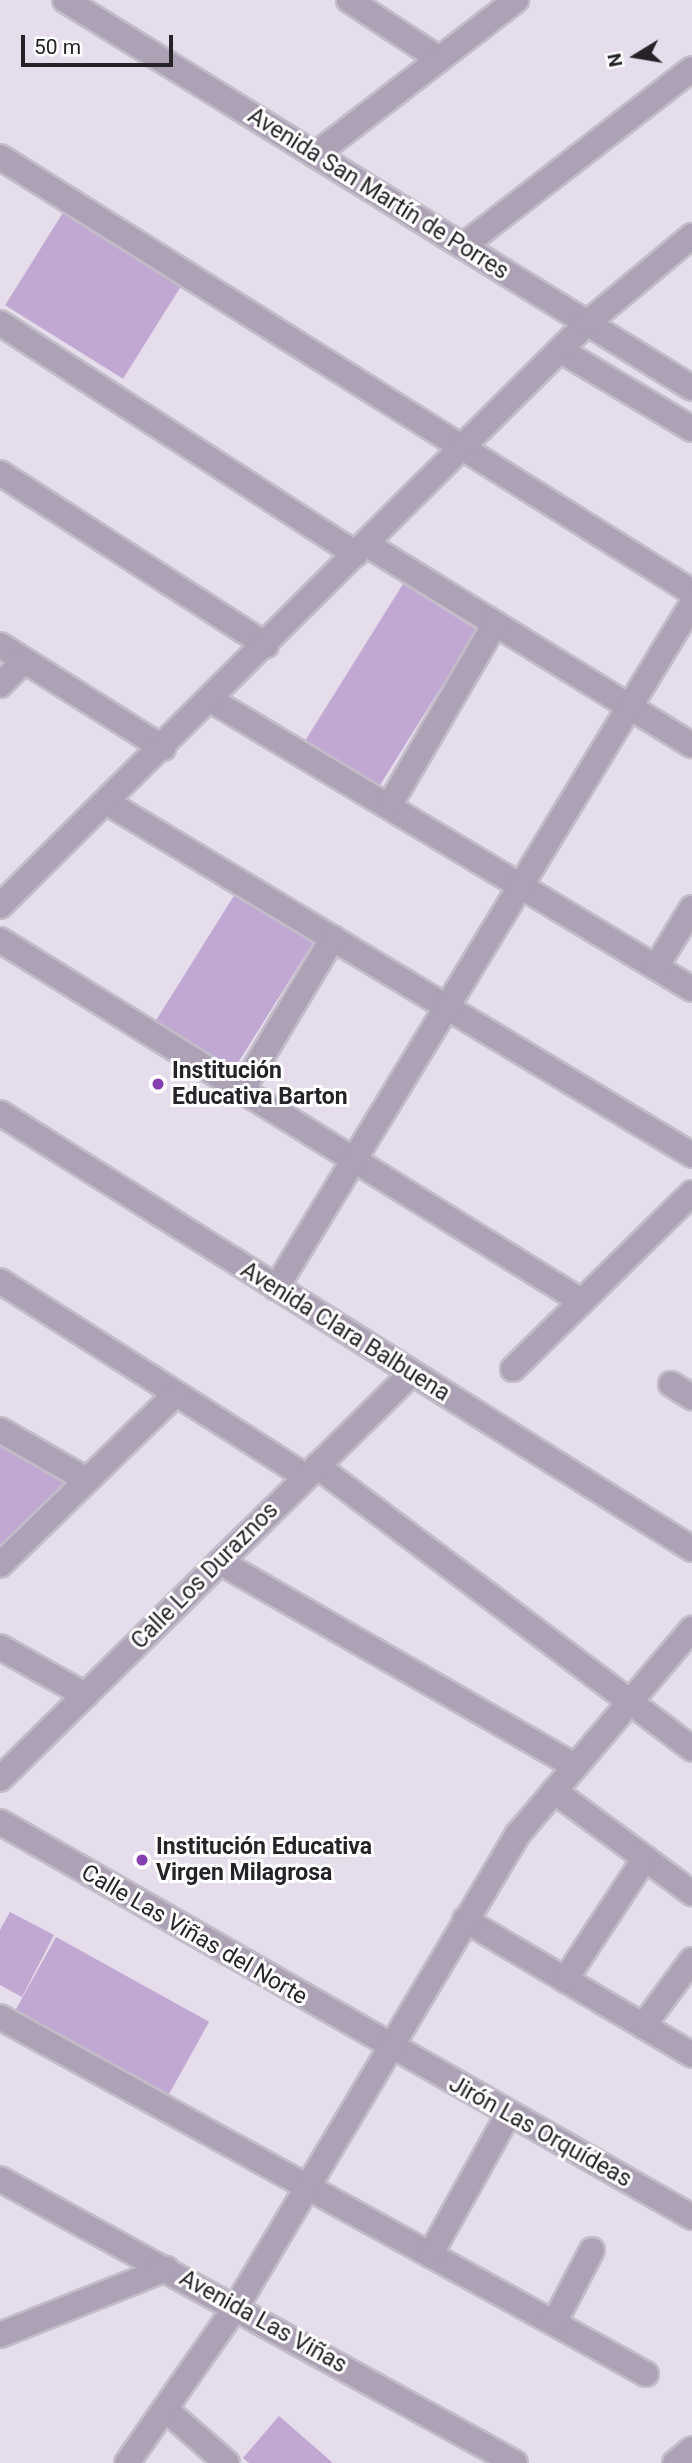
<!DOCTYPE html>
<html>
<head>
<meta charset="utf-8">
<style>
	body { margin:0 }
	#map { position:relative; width:692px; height:2463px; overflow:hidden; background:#e5ddeb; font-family:Roboto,sans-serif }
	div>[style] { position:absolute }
	.green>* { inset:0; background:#c0a8d2; transform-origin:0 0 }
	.roads { filter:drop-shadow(2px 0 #c2bcc8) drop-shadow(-2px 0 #c2bcc8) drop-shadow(0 2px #c2bcc8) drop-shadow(0 -2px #c2bcc8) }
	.minor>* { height:24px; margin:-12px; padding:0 12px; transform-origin:12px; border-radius:12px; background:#ada1b6 }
	.dots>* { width:19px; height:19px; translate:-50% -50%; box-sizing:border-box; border:4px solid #fff; border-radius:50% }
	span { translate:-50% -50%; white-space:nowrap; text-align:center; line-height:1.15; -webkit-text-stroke:6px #fff; paint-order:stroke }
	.street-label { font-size:23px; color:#252328 }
	.poi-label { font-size:23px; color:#252328; font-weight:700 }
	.left { translate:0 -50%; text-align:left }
	.north { position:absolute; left:601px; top:21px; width:70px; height:70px; -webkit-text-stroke:5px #fff; paint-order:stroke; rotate:259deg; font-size:19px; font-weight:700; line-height:28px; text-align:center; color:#252328 }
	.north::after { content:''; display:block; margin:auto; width:24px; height:32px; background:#252328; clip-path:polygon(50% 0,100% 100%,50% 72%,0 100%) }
	.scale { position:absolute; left:21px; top:35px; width:152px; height:32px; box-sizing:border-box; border:4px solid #252328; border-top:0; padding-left:9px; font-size:21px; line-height:24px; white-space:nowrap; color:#252328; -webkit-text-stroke:5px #fff; paint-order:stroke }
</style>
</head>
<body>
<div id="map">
	<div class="green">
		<i style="left:64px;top:211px;width:139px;height:111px;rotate:32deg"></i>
		<i style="left:403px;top:584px;width:87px;height:185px;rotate:32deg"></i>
		<i style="left:235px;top:894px;width:92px;height:149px;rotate:32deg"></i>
		<i style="clip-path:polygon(0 1444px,70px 1484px,0 1549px)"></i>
		<i style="clip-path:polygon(10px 1912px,54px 1935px,22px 1997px,0 1985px,0 1930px)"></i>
		<i style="left:56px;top:1937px;width:175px;height:84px;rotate:29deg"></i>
		<i style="clip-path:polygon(279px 2416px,333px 2463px,249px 2463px,243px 2458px)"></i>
	</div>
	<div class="roads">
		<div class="minor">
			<i style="left:65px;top:0;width:737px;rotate:31.75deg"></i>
			<i style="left:349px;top:0;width:108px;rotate:33.2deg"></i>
			<i style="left:315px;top:155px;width:254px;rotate:-37.6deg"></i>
			<i style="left:0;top:157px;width:817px;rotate:32.15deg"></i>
			<i style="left:463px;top:246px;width:289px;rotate:-37.7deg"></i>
			<i style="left:0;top:323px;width:424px;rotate:33deg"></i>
			<i style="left:560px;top:350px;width:154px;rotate:30.9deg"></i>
			<i style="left:0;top:473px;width:317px;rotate:32.9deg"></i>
			<i style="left:366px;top:544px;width:383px;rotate:31.7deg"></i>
			<i style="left:0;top:645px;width:193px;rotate:32.3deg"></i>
			<i style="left:0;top:685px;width:34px;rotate:-45deg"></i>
			<i style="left:211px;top:700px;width:561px;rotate:31deg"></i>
			<i style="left:108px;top:803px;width:682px;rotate:31.08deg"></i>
			<i style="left:389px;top:806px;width:211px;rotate:-59.8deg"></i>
			<i style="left:0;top:906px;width:826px;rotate:-44.8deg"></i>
			<i style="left:586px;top:324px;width:138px;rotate:-39.7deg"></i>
			<i style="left:0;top:940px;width:684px;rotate:31.85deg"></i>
			<i style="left:656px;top:967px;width:69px;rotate:-58.6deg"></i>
			<i style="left:242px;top:1090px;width:177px;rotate:-59.1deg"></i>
			<i style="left:0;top:1113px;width:818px;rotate:32.21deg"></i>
			<i style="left:0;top:1281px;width:363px;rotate:32.6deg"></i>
			<i style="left:276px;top:1288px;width:801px;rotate:-58.69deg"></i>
			<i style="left:513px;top:1369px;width:251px;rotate:-44.5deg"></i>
			<i style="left:671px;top:1384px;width:25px;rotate:32deg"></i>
			<i style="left:0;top:1430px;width:100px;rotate:29.9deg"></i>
			<i style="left:317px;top:1466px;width:470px;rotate:37deg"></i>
			<i style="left:220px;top:1562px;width:409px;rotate:29.9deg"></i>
			<i style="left:0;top:1565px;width:245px;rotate:-44.2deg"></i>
			<i style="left:0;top:1647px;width:98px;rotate:29.5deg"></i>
			<i style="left:0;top:1779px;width:577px;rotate:-44.58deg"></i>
			<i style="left:554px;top:1791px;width:172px;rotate:36.5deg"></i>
			<i style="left:0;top:1822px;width:797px;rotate:29.72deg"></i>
			<i style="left:465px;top:1920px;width:264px;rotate:30.7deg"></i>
			<i style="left:565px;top:1980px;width:146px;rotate:-56.7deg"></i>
			<i style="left:0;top:2017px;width:738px;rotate:28.93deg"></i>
			<i style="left:643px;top:2026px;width:82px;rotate:-53.4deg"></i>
			<i style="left:0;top:2179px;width:588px;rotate:28.87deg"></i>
			<i style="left:430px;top:2255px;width:160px;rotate:-60.9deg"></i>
			<i style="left:554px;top:2323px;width:82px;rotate:-62.5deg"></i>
			<i style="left:0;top:2335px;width:179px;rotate:-21.7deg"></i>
			<i style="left:165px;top:2409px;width:82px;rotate:41.1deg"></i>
			<i style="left:127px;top:2463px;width:190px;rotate:-55.1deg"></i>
			<i style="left:236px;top:2307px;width:551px;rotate:-59.2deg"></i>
			<i style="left:518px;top:1834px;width:269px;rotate:-49.7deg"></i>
			<i style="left:675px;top:2463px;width:22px;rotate:-39deg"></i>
		</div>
	</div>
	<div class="dots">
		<i style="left:158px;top:1084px;background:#863fb1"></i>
		<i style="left:142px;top:1860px;background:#863fb1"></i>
	</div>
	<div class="street-label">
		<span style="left:378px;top:194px;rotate:32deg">Avenida San Martín de Porres</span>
		<span style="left:345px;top:1332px;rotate:32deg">Avenida Clara Balbuena</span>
		<span style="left:205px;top:1576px;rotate:-45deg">Calle Los Duraznos</span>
		<span style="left:194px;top:1935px;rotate:30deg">Calle Las Viñas del Norte</span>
		<span style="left:540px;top:2132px;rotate:29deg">Jirón Las Orquídeas</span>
		<span style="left:263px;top:2322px;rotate:29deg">Avenida Las Viñas</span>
	</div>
	<div class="poi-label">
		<span class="left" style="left:172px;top:1084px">Institución<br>Educativa Barton</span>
		<span class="left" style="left:156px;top:1860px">Institución Educativa<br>Virgen Milagrosa</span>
	</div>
	<div class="north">N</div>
	<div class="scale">50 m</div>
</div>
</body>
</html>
